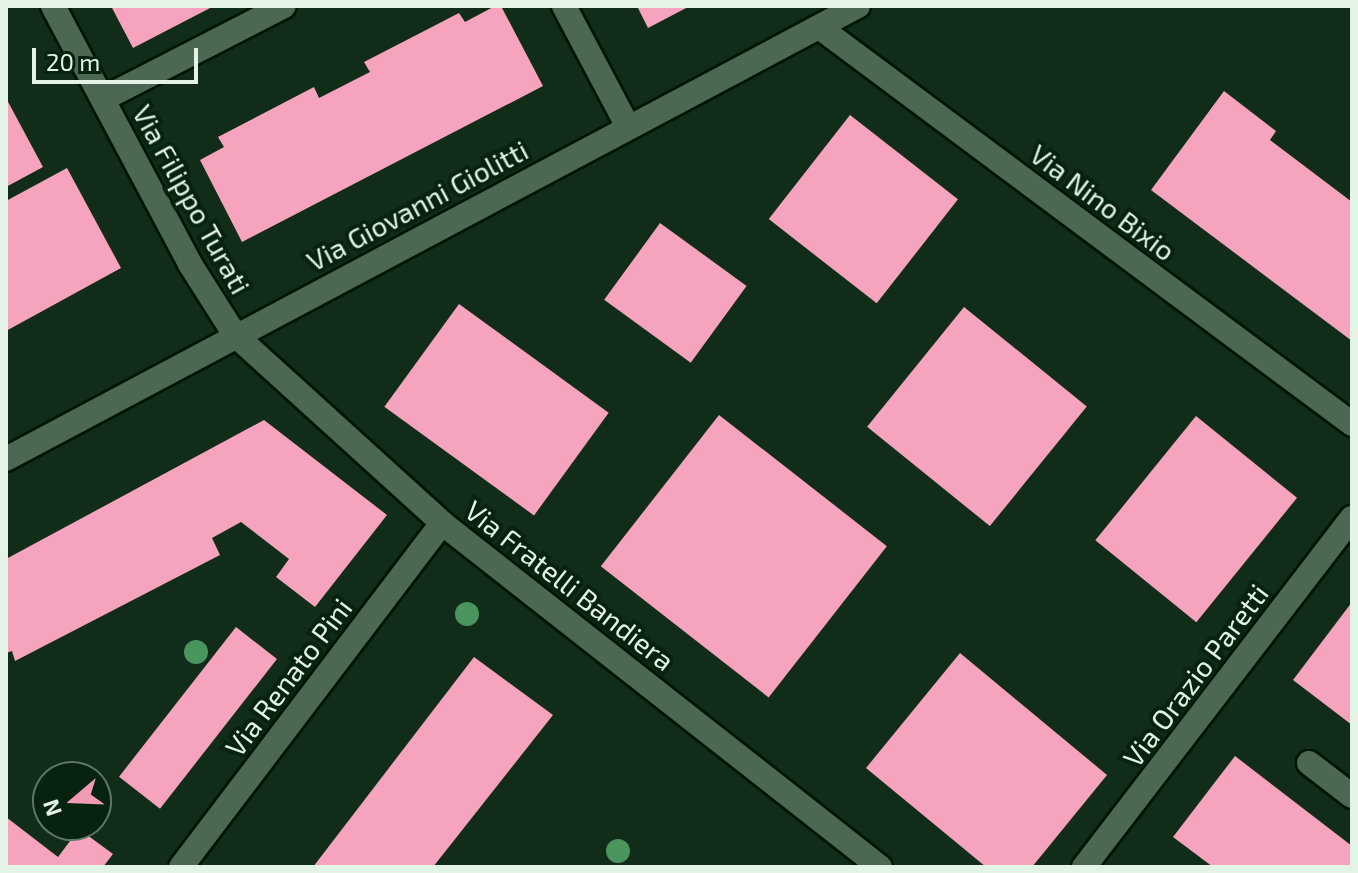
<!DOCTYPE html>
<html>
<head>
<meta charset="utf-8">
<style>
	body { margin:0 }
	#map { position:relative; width:1358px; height:873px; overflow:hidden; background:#112c18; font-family:"Exo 2",sans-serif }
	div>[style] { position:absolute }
	.building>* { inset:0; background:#f6a4bd; transform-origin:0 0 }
	.roads { filter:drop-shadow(2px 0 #001404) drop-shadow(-2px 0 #001404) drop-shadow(0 2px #001404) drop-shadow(0 -2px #001404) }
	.lane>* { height:24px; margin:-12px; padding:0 12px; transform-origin:12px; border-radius:12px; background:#4c6852 }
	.street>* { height:24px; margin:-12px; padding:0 12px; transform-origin:12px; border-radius:12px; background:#4c6852 }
	.trees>* { width:24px; height:24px; margin:-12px; border-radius:50%; background:#4a955e }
	span { translate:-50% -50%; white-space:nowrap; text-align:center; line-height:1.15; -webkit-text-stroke:8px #07220f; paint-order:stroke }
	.street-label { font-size:28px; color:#e3f3e6 }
	.frame { position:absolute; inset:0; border:8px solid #e3f3e6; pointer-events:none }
	.north { position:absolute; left:32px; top:761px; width:80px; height:80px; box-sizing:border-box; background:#07220f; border:2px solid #5f7665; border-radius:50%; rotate:251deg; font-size:22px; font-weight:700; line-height:32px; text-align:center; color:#e3f3e6 }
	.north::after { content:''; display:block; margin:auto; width:28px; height:36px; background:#f09ab5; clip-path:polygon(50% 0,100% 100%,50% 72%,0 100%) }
	.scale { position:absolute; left:32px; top:48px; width:166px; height:36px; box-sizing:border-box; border:4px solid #e3f3e6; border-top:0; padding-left:10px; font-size:24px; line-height:28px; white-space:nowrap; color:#e3f3e6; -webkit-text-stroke:6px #07220f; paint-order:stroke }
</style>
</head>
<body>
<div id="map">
	<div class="building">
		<i style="clip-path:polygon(111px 6px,214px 6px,133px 48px)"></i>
		<i style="clip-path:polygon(495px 6px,501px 6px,543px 86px,242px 242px,200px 160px,224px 147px,218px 137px,314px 87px,319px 98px,370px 72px,364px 62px,459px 13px,465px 22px)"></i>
		<i style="clip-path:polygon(637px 6px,690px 6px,648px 28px)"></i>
		<i style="clip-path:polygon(1224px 91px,1276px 131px,1270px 140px,1352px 202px,1352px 341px,1151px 190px)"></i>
		<i style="clip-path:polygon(6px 98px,43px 167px,6px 187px)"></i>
		<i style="left:850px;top:115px;width:137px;height:132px;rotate:38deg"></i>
		<i style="clip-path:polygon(67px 168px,121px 268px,6px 331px,6px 201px)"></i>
		<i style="left:660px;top:223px;width:107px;height:95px;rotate:36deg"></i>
		<i style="left:459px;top:304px;width:185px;height:127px;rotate:36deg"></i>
		<i style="left:964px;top:307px;width:158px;height:154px;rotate:39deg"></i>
		<i style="left:719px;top:415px;width:213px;height:192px;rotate:38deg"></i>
		<i style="left:1196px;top:416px;width:130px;height:160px;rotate:39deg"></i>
		<i style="clip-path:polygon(264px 420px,387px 515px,315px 607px,276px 577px,289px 559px,241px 522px,212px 538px,220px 555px,15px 661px,12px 651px,6px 653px,6px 559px)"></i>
		<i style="clip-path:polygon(1352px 602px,1352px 725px,1293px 680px)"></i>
		<i style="left:236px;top:627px;width:52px;height:190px;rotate:38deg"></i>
		<i style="clip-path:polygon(960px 653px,1107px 775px,1032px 867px,986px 867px,866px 768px)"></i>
		<i style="clip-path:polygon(474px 657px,553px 715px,433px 867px,313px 867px)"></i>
		<i style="clip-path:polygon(1235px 756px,1352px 846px,1352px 867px,1213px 867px,1173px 837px)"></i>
		<i style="clip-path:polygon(6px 817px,58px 857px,79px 829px,113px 854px,103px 867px,6px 867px)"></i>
	</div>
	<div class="roads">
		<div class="lane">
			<i style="left:564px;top:6px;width:137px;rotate:62.1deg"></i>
			<i style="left:103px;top:99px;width:203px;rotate:-27.2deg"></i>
			<i style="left:1309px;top:763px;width:54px;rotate:37.5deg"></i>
		</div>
		<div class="street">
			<i style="left:53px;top:6px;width:292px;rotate:62deg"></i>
			<i style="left:190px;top:264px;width:84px;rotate:57.6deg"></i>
			<i style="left:235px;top:335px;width:280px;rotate:42.2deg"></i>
			<i style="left:442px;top:523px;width:557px;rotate:38.15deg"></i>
			<i style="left:819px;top:27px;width:665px;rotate:36.68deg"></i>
			<i style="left:6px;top:459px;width:965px;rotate:-28deg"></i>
			<i style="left:181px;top:867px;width:432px;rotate:-52.8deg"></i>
			<i style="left:1084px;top:867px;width:440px;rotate:-52.5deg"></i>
		</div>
	</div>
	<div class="trees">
		<i style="left:467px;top:614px"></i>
		<i style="left:196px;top:652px"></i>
		<i style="left:618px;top:851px"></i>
	</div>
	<div class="street-label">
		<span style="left:192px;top:199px;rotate:61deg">Via Filippo Turati</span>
		<span style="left:1103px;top:202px;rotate:37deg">Via Nino Bixio</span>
		<span style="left:417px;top:205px;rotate:-28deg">Via Giovanni Giolitti</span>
		<span style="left:570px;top:585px;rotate:38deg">Via Fratelli Bandiera</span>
		<span style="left:1195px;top:675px;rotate:-53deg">Via Orazio Paretti</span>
		<span style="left:288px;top:677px;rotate:-53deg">Via Renato Pini</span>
	</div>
	<div class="frame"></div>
	<div class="north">N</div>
	<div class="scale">20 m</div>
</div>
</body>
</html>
